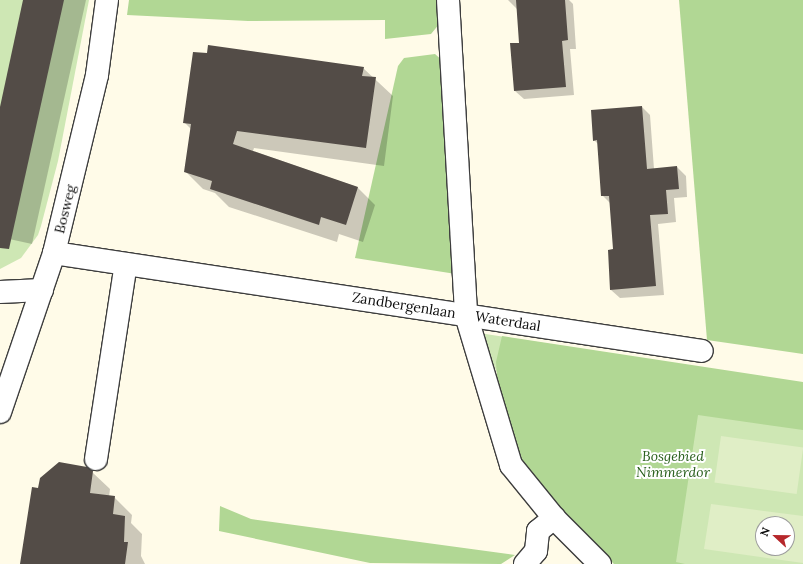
<!DOCTYPE html>
<html>
<head>
<meta charset="utf-8">
<style>
	body { margin:0 }
	#map { position:relative; width:803px; height:564px; overflow:hidden; background:#fffbe8; font-family:Lora,serif }
	div>[style] { position:absolute }
	.green>* { inset:0; background:#cee7b4 }
	.forest>* { inset:0; background:#b1d794 }
	.pitch>* { inset:0; background:#e0eec6; transform-origin:0 0 }
	.shadow>* { inset:0; background:#0003 }
	.building>* { inset:0; background:#534c47 }
	.roads { filter:drop-shadow(1px 0 #3e3e3e) drop-shadow(-1px 0 #3e3e3e) drop-shadow(0 1px #3e3e3e) drop-shadow(0 -1px #3e3e3e) }
	.minor>* { height:22px; margin:-11px; padding:0 11px; transform-origin:11px; border-radius:11px; background:#fff }
	span { translate:-50% -50%; white-space:nowrap; text-align:center; line-height:1.15; -webkit-text-stroke:4px #fff; paint-order:stroke }
	.street-label { font-size:14px; color:#0b0b0b }
	.park-label { font-size:14px; color:#2a601d; font-style:italic }
	.north { position:absolute; left:755px; top:516px; width:40px; height:40px; box-sizing:border-box; background:#fff; border:1px solid #9d9d9d; border-radius:50%; rotate:292deg; font-size:11px; font-weight:700; line-height:16px; text-align:center; color:#0b0b0b }
	.north::after { content:''; display:block; margin:auto; width:14px; height:18px; background:#b6272b; clip-path:polygon(50% 0,100% 100%,50% 72%,0 100%) }
</style>
</head>
<body>
<div id="map">
	<div class="green">
		<i style="clip-path:polygon(0 0,89px 0,58px 161px,41px 226px,38px 235px,21px 258px,0 269px)"></i>
		<i style="clip-path:polygon(evenodd,479px 333px,803px 383px,803px 564px,626px 564px,533px 451px,479px 333px,763px 524px,787px 524px,787px 548px,763px 548px,763px 524px)"></i>
	</div>
	<div class="forest">
		<i style="clip-path:polygon(129px 0,438px 0,440px 23px,431px 34px,385px 39px,385px 20px,248px 21px,127px 15px)"></i>
		<i style="clip-path:polygon(679px 0,803px 0,803px 354px,707px 340px)"></i>
		<i style="clip-path:polygon(435px 54px,444px 62px,462px 275px,355px 258px,398px 66px,404px 58px)"></i>
		<i style="clip-path:polygon(502px 336px,803px 382px,803px 430px,698px 415px,676px 562px,685px 564px,614px 564px,543px 495px,522px 462px,498px 392px,496px 362px)"></i>
		<i style="clip-path:polygon(220px 506px,251px 519px,515px 555px,501px 564px,370px 563px,219px 531px)"></i>
	</div>
	<div class="pitch">
		<i style="left:721px;top:436px;width:83px;height:47px;rotate:8deg"></i>
		<i style="clip-path:polygon(evenodd,711px 504px,803px 516px,803px 563px,704px 549px,711px 504px,763px 524px,787px 524px,787px 548px,763px 548px,763px 524px)"></i>
	</div>
	<div class="shadow">
		<i style="clip-path:polygon(24px 0,86px 0,32px 244px,0 237px,0 111px)"></i>
		<i style="clip-path:polygon(508px 0,569px 0,573px 4px,576px 49px,570px 49px,574px 95px,524px 99px,515px 91px,520px 43px,517px 9px)"></i>
		<i style="clip-path:polygon(363px 68px,393px 96px,384px 166px,254px 148px,253px 151px,357px 187px,375px 205px,363px 242px,339px 234px,337px 242px,229px 207px,215px 193px,203px 189px,185px 171px,191px 129px,184px 122px)"></i>
		<i style="clip-path:polygon(642px 107px,650px 115px,654px 169px,677px 167px,686px 176px,687px 197px,674px 198px,676px 222px,658px 224px,664px 295px,620px 298px,611px 290px,614px 250px,610px 203px,602px 195px,598px 144px,594px 140px)"></i>
		<i style="clip-path:polygon(92px 472px,110px 489px,109px 497px,114px 497px,132px 515px,131px 523px,142px 534px,141px 556px,145px 564px,21px 564px,39px 489px)"></i>
	</div>
	<div class="building">
		<i style="clip-path:polygon(23px 0,64px 0,9px 249px,0 248px,0 107px)"></i>
		<i style="clip-path:polygon(516px 0,565px 0,568px 40px,562px 41px,566px 87px,514px 91px,510px 43px,519px 43px)"></i>
		<i style="clip-path:polygon(208px 45px,364px 67px,362px 76px,376px 77px,366px 148px,237px 131px,233px 144px,358px 187px,346px 225px,321px 217px,319px 225px,210px 189px,212px 181px,184px 172px,191px 124px,183px 123px,193px 52px,207px 53px)"></i>
		<i style="clip-path:polygon(642px 106px,647px 169px,677px 166px,679px 189px,666px 190px,668px 214px,650px 215px,656px 286px,610px 290px,608px 250px,613px 249px,609px 196px,601px 196px,597px 140px,593px 141px,591px 110px)"></i>
		<i style="clip-path:polygon(59px 462px,87px 467px,93px 471px,90px 493px,115px 496px,113px 514px,125px 516px,124px 542px,128px 542px,125px 564px,20px 564px,32px 487px,38px 488px,40px 478px)"></i>
	</div>
	<div class="roads">
		<div class="minor">
			<i style="left:448px;top:0;width:316px;rotate:86.7deg"></i>
			<i style="left:466px;top:315px;width:157px;rotate:73.3deg"></i>
			<i style="left:511px;top:465px;width:68px;rotate:50.9deg"></i>
			<i style="left:554px;top:518px;width:65px;rotate:45deg"></i>
			<i style="left:54px;top:253px;width:655px;rotate:8.6deg"></i>
			<i style="left:0;top:292px;width:42px;rotate:-2.7deg"></i>
			<i style="left:0;top:412px;width:168px;rotate:-71.2deg"></i>
			<i style="left:54px;top:253px;width:183px;rotate:-76.4deg"></i>
			<i style="left:97px;top:75px;width:76px;rotate:-82.4deg"></i>
			<i style="left:96px;top:459px;width:197px;rotate:-81.3deg"></i>
			<i style="left:525px;top:564px;width:17px;rotate:-50deg"></i>
			<i style="left:536px;top:551px;width:20px;rotate:-84deg"></i>
			<i style="left:538px;top:531px;width:21px;rotate:-39deg"></i>
		</div>
	</div>
	<div class="street-label">
		<span style="left:65px;top:209px;rotate:-76deg">Bosweg</span>
		<span style="left:404px;top:305px;rotate:9deg">Zandbergenlaan</span>
		<span style="left:508px;top:321px;rotate:9deg">Waterdaal</span>
	</div>
	<div class="park-label">
		<span style="left:673px;top:464px">Bosgebied<br>Nimmerdor</span>
	</div>
	<div class="north">N</div>
</div>
</body>
</html>
